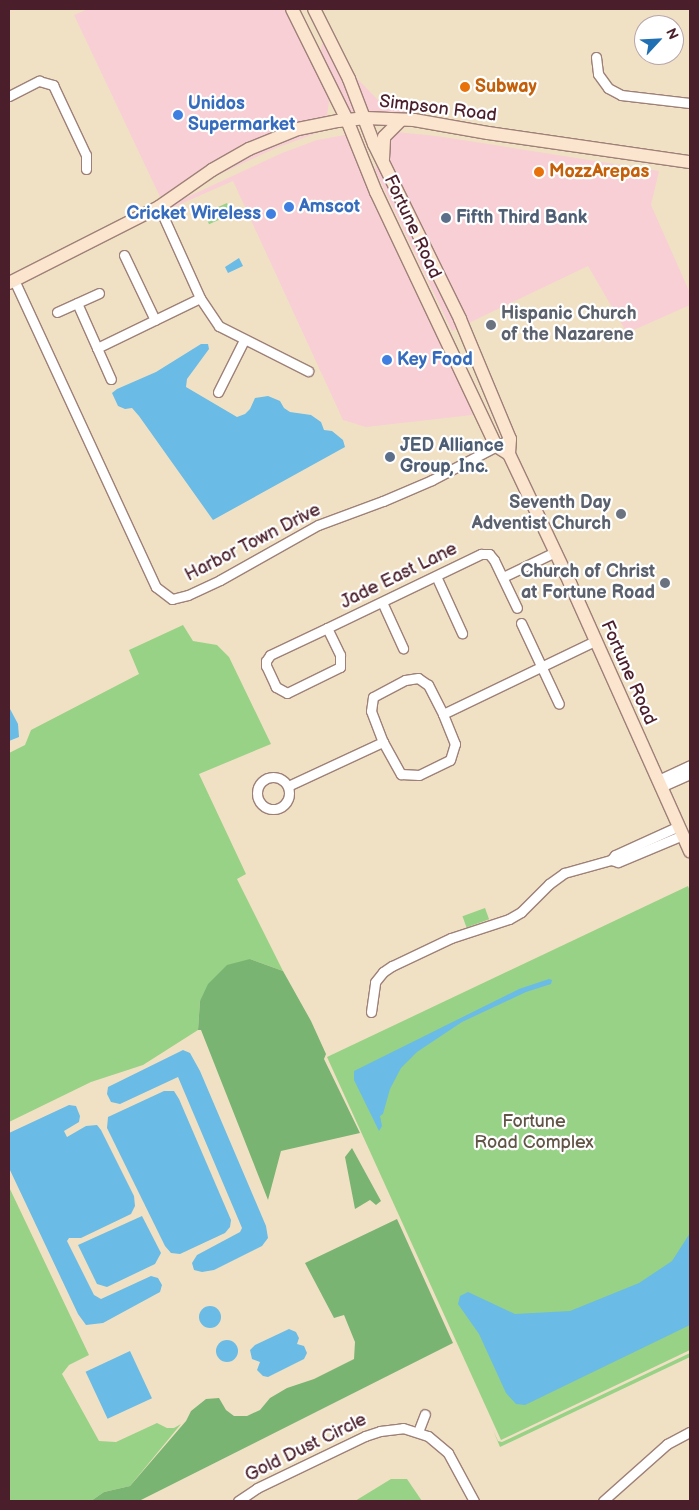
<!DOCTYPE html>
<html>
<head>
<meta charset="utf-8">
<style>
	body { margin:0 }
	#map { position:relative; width:699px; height:1510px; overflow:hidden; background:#f1e1c4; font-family:"Balsamiq Sans",sans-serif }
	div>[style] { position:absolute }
	.built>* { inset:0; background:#f7cfd5 }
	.green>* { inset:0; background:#98d286; transform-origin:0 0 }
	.forest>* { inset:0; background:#7ab473 }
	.water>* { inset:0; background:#6abbe5; transform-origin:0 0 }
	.round { border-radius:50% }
	.roads { filter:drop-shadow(1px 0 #9e8078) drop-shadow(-1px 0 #9e8078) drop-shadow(0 1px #9e8078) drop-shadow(0 -1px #9e8078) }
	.street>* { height:9px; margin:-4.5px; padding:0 4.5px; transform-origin:4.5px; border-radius:4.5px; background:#fff }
	.street>.ring { margin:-4.5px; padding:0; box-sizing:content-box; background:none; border:9px solid #fff; border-radius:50% }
	.secondary>* { height:12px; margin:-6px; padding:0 6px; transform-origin:6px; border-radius:6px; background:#fce5cf }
	.dots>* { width:14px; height:14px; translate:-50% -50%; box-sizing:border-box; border:2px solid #fff; border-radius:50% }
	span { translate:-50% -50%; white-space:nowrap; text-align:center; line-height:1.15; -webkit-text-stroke:4.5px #fff; paint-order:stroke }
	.food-label { font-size:18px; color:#c56008; font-weight:700 }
	.left { translate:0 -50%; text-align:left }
	.shop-label { font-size:18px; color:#366cbe; font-weight:700 }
	.right { translate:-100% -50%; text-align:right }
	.street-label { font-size:18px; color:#4a1f2b }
	.service-label { font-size:18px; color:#4e5e75; font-weight:700 }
	.worship-label { font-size:18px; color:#5b616d; font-weight:700 }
	.park-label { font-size:18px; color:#615546 }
	.frame { position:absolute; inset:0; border:10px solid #4a1f2b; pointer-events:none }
	.north { position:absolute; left:634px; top:15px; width:50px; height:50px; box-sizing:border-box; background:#fff; border:1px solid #b7a5aa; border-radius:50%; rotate:65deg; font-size:14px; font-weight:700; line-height:20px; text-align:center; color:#4a1f2b }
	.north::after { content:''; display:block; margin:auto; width:18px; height:22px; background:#1f6fb2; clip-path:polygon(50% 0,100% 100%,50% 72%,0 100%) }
</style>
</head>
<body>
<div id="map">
	<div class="built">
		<i style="clip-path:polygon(88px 9px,293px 9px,331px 91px,326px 120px,317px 133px,276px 148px,162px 201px,74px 15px)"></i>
		<i style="clip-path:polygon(322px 43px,381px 103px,465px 133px,414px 126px,355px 126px,321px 51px)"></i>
		<i style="clip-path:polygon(396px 132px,437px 136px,659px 171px,651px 205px,690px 293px,690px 305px,627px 333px,588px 266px,452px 331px,375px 170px,378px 154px)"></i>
		<i style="clip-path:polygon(350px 134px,481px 414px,366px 427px,343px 420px,233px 181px,167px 210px,166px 207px,282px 153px,317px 140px)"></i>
	</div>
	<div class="green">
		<i style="left:227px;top:203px;width:12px;height:25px;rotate:66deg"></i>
		<i style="clip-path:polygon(183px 625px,193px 641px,217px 645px,229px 657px,271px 744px,199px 774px,246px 874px,237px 879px,283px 971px,250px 959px,200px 1001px,198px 1030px,143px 1065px,91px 1082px,9px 1122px,9px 753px,25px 745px,31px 730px,139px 674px,129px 650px)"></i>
		<i style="clip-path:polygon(688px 886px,690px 891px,690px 1350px,501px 1440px,327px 1057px)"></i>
		<i style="left:485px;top:908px;width:12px;height:24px;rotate:70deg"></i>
		<i style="clip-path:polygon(9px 1187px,89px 1355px,69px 1365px,62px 1374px,99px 1441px,116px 1442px,157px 1423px,167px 1428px,174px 1428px,181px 1424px,130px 1486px,104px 1492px,91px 1501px,9px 1501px)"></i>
		<i style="clip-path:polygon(690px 1353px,690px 1357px,500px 1447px,493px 1430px,498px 1441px,502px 1442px)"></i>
		<i style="clip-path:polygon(391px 1479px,407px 1479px,422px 1501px,355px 1501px)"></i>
	</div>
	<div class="forest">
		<i style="clip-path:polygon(250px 959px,283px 971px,311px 1021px,326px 1054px,324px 1059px,360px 1133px,281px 1151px,268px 1200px,201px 1030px,198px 1030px,200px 1001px,208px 984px,227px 965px)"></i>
		<i style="clip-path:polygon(352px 1148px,381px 1201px,376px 1205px,370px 1200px,355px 1209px,345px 1157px)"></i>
		<i style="clip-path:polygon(397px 1219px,453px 1343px,139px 1501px,91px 1501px,104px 1492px,130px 1486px,186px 1421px,191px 1411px,206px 1399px,219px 1398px,226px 1410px,234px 1416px,247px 1416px,260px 1410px,270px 1398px,287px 1388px,314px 1379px,354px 1359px,355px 1342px,344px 1315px,334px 1318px,305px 1263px)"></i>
	</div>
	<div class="water">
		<i style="clip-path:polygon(239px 258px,243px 266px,228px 273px,225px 267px)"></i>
		<i style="clip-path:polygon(201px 344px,208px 344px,209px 349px,187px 379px,186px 387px,237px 417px,245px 414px,250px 409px,255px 398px,268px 396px,280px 401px,284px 408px,290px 412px,311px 415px,321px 422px,324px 430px,332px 431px,343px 440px,345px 447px,213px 520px,139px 416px,132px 408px,125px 409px,118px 406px,112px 393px,117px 389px,156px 372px)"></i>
		<i style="clip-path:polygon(9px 707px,18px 724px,19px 737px,9px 741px)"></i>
		<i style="clip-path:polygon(549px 979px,552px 980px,551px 984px,526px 992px,462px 1022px,417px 1052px,401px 1068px,390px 1089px,383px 1114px,380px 1116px,382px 1126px,379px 1131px,354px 1080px,354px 1071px,519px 989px)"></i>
		<i style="clip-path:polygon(183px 1050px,190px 1053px,200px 1071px,266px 1226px,268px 1238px,262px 1246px,214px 1270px,202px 1272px,194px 1270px,192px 1263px,197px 1255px,240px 1232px,242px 1228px,178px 1077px,120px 1104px,111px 1102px,107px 1094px,108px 1087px)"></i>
		<i style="clip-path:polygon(164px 1091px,174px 1091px,179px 1099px,231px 1220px,230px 1227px,225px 1233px,180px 1254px,171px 1253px,165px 1246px,107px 1128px,108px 1117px)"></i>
		<i style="clip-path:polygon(69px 1105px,76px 1106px,80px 1116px,79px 1122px,64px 1131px,67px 1137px,86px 1126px,97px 1125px,101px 1130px,134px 1196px,135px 1206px,131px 1214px,81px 1238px,69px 1238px,67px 1241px,94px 1295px,101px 1299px,151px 1276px,158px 1278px,162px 1285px,160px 1292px,103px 1323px,86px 1325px,78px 1314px,9px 1168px,9px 1133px)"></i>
		<i style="clip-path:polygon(142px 1216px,161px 1253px,155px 1264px,107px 1287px,97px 1284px,78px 1245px)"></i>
		<i style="clip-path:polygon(690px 1233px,690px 1325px,525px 1405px,516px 1404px,506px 1393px,479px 1334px,458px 1304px,460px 1296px,468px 1292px,515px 1314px,570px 1311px,639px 1283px,672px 1261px)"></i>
		<i class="round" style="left:199px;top:1306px;width:22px;height:22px"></i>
		<i style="clip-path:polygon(289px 1329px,296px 1332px,299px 1338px,297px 1344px,304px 1346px,307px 1353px,304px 1359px,268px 1377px,263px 1376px,257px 1370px,260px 1362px,252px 1359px,250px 1350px,255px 1345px)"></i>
		<i class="round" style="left:216px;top:1340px;width:22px;height:22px"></i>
		<i style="left:130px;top:1351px;width:52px;height:49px;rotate:65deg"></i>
	</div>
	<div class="roads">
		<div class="street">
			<i style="left:596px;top:57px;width:17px;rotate:83deg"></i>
			<i style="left:598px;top:74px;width:17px;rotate:54deg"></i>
			<i style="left:608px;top:88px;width:15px;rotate:28deg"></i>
			<i style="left:621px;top:95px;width:69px;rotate:6.6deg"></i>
			<i style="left:9px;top:96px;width:34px;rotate:-27deg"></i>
			<i style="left:39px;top:81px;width:15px;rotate:16deg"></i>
			<i style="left:53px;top:85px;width:77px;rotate:64.8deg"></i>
			<i style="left:86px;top:155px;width:14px;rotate:90deg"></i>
			<i style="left:159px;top:207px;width:100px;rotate:65.7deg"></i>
			<i style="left:200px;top:298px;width:34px;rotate:56deg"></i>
			<i style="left:219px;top:326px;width:100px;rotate:26.8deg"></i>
			<i style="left:124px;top:255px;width:72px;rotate:64.5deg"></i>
			<i style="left:14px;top:280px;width:338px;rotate:65.2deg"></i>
			<i style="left:156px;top:587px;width:20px;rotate:37deg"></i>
			<i style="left:172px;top:599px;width:16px;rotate:-14deg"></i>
			<i style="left:188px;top:595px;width:35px;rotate:-25deg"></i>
			<i style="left:220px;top:580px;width:112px;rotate:-29.3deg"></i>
			<i style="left:318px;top:525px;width:69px;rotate:-20.3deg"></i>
			<i style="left:383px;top:501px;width:53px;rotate:-23.2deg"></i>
			<i style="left:432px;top:480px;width:88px;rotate:-27.7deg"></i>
			<i style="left:77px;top:303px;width:49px;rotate:66deg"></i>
			<i style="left:97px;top:348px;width:114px;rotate:-25.9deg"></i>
			<i style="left:57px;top:312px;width:46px;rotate:-24.3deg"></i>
			<i style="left:97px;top:348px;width:34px;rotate:66deg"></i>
			<i style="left:218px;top:392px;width:58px;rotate:-63.4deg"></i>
			<i style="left:436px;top:576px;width:63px;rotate:65.5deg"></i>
			<i style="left:503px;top:577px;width:58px;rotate:-25.7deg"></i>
			<i style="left:382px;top:602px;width:51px;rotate:65.5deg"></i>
			<i style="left:521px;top:623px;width:89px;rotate:64.9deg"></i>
			<i style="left:327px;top:628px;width:171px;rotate:-25.7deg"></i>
			<i style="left:481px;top:554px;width:8px"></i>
			<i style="left:489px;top:554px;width:8px;rotate:50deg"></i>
			<i style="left:494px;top:560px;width:53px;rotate:64.4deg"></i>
			<i style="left:327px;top:628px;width:30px;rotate:64deg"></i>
			<i style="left:340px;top:655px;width:12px;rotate:90deg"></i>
			<i style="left:340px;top:667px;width:59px;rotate:153.9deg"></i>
			<i style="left:287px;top:693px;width:13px;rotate:-151deg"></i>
			<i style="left:276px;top:687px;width:23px;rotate:-115deg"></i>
			<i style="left:266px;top:666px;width:5px;rotate:-90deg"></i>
			<i style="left:266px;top:661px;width:7px;rotate:-56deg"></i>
			<i style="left:270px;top:655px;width:63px;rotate:-25.3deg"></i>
			<i style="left:443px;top:714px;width:33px;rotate:-117deg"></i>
			<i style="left:428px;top:685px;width:12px;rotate:-145deg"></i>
			<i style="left:418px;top:678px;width:13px;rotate:171deg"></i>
			<i style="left:405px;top:680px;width:36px;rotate:152deg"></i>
			<i style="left:373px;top:697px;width:14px;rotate:98deg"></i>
			<i style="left:371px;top:711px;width:33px;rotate:69deg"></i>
			<i style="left:383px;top:742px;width:37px;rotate:61deg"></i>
			<i style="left:401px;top:774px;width:18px;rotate:3deg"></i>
			<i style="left:419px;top:775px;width:34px;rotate:-26deg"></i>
			<i style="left:450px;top:760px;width:17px;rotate:-73deg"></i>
			<i style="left:455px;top:744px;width:32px;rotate:-112deg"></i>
			<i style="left:443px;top:714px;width:169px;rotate:-25.7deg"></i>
			<i class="ring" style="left:257px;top:777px;width:23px;height:23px"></i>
			<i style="left:658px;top:780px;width:35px;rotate:-25deg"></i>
			<i style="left:288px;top:786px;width:105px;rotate:-24.9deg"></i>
			<i style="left:661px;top:787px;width:32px;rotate:-24deg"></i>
			<i style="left:611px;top:860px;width:6px;rotate:-51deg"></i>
			<i style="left:615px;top:855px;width:70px;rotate:-24.4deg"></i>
			<i style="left:371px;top:1012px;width:30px;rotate:-82deg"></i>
			<i style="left:375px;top:982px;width:13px;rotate:-51deg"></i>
			<i style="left:383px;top:972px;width:11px;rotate:-34deg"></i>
			<i style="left:392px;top:966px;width:65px;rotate:-25.4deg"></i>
			<i style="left:451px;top:938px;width:61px;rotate:-18.1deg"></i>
			<i style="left:509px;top:919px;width:14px;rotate:-30deg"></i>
			<i style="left:521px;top:912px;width:40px;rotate:-45deg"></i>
			<i style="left:549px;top:884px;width:19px;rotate:-36deg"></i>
			<i style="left:564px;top:873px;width:49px;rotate:-15.5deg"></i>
			<i style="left:611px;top:860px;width:7px;rotate:16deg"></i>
			<i style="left:618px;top:862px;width:70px;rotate:-22.6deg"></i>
			<i style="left:418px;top:1432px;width:19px;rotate:-69deg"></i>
			<i style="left:238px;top:1501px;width:23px;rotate:-34deg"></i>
			<i style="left:257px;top:1488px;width:120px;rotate:-25.7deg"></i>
			<i style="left:365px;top:1436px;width:16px;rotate:-18deg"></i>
			<i style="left:380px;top:1431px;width:23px;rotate:-7deg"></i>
			<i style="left:403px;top:1428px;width:26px;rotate:18deg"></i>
			<i style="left:428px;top:1436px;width:26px;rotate:40deg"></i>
			<i style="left:448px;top:1453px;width:55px;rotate:61.6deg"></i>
			<i style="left:603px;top:1501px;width:86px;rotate:-41.7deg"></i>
			<i style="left:667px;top:1444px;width:26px;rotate:-28deg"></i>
		</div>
		<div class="secondary">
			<i style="left:292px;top:9px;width:124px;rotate:63.6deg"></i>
			<i style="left:347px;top:120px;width:78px;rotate:68.1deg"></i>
			<i style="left:376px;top:192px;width:281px;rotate:64.7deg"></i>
			<i style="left:496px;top:446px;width:15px;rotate:32deg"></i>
			<i style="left:314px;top:9px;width:78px;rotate:63.4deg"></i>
			<i style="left:349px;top:79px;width:70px;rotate:69deg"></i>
			<i style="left:374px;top:144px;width:195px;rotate:63.8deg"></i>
			<i style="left:460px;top:319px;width:130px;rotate:67.4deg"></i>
			<i style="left:510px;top:439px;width:15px;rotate:94deg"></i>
			<i style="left:509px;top:454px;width:143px;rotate:64.7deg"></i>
			<i style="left:570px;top:583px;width:294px;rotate:65.9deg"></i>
			<i style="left:383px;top:159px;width:22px;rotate:-87deg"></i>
			<i style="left:384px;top:137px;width:24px;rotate:-45deg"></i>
			<i style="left:9px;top:283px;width:168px;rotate:-26.9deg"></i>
			<i style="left:159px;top:207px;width:65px;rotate:-34.9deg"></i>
			<i style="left:212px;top:170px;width:43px;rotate:-29.6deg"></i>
			<i style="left:249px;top:149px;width:53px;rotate:-22.2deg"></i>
			<i style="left:298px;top:129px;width:41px;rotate:-11.3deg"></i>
			<i style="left:338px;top:121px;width:28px;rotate:-6deg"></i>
			<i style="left:366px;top:118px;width:48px;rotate:2.4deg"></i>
			<i style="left:414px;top:120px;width:75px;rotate:10deg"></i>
			<i style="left:488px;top:133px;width:204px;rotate:8.2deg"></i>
		</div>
	</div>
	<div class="dots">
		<i style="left:465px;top:87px;background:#e8710a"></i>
		<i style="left:178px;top:115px;background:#3f7fe0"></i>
		<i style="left:539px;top:172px;background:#e8710a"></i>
		<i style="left:289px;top:207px;background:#3f7fe0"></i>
		<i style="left:271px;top:214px;background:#3f7fe0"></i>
		<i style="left:446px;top:218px;background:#5c6f8a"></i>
		<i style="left:491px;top:325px;background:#6b7280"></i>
		<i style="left:387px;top:360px;background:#3f7fe0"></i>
		<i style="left:390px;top:457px;background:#5c6f8a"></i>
		<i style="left:621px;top:514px;background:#6b7280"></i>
		<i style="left:665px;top:583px;background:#6b7280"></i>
	</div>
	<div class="food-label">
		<span class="left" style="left:475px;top:87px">Subway</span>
		<span class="left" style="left:549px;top:172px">MozzArepas</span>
	</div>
	<div class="shop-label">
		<span class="left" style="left:188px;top:115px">Unidos<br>Supermarket</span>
		<span class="left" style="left:299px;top:207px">Amscot</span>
		<span class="right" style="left:261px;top:214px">Cricket Wireless</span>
		<span class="left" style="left:397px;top:360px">Key Food</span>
	</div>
	<div class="street-label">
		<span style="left:438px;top:109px;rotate:7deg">Simpson Road</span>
		<span style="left:412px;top:227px;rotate:65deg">Fortune Road</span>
		<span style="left:253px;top:543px;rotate:-27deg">Harbor Town Drive</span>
		<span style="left:399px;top:576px;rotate:-26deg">Jade East Lane</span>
		<span style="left:628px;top:673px;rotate:66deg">Fortune Road</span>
		<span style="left:306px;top:1448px;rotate:-26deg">Gold Dust Circle</span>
	</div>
	<div class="service-label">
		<span class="left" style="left:456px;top:218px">Fifth Third Bank</span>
		<span class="left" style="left:400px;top:457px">JED Alliance<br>Group, Inc.</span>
	</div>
	<div class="worship-label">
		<span class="left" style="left:501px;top:325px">Hispanic Church<br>of the Nazarene</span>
		<span class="right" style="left:611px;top:514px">Seventh Day<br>Adventist Church</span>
		<span class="right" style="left:655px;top:583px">Church of Christ<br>at Fortune Road</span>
	</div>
	<div class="park-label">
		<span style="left:534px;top:1133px">Fortune<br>Road Complex</span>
	</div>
	<div class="frame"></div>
	<div class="north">N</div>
</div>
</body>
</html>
